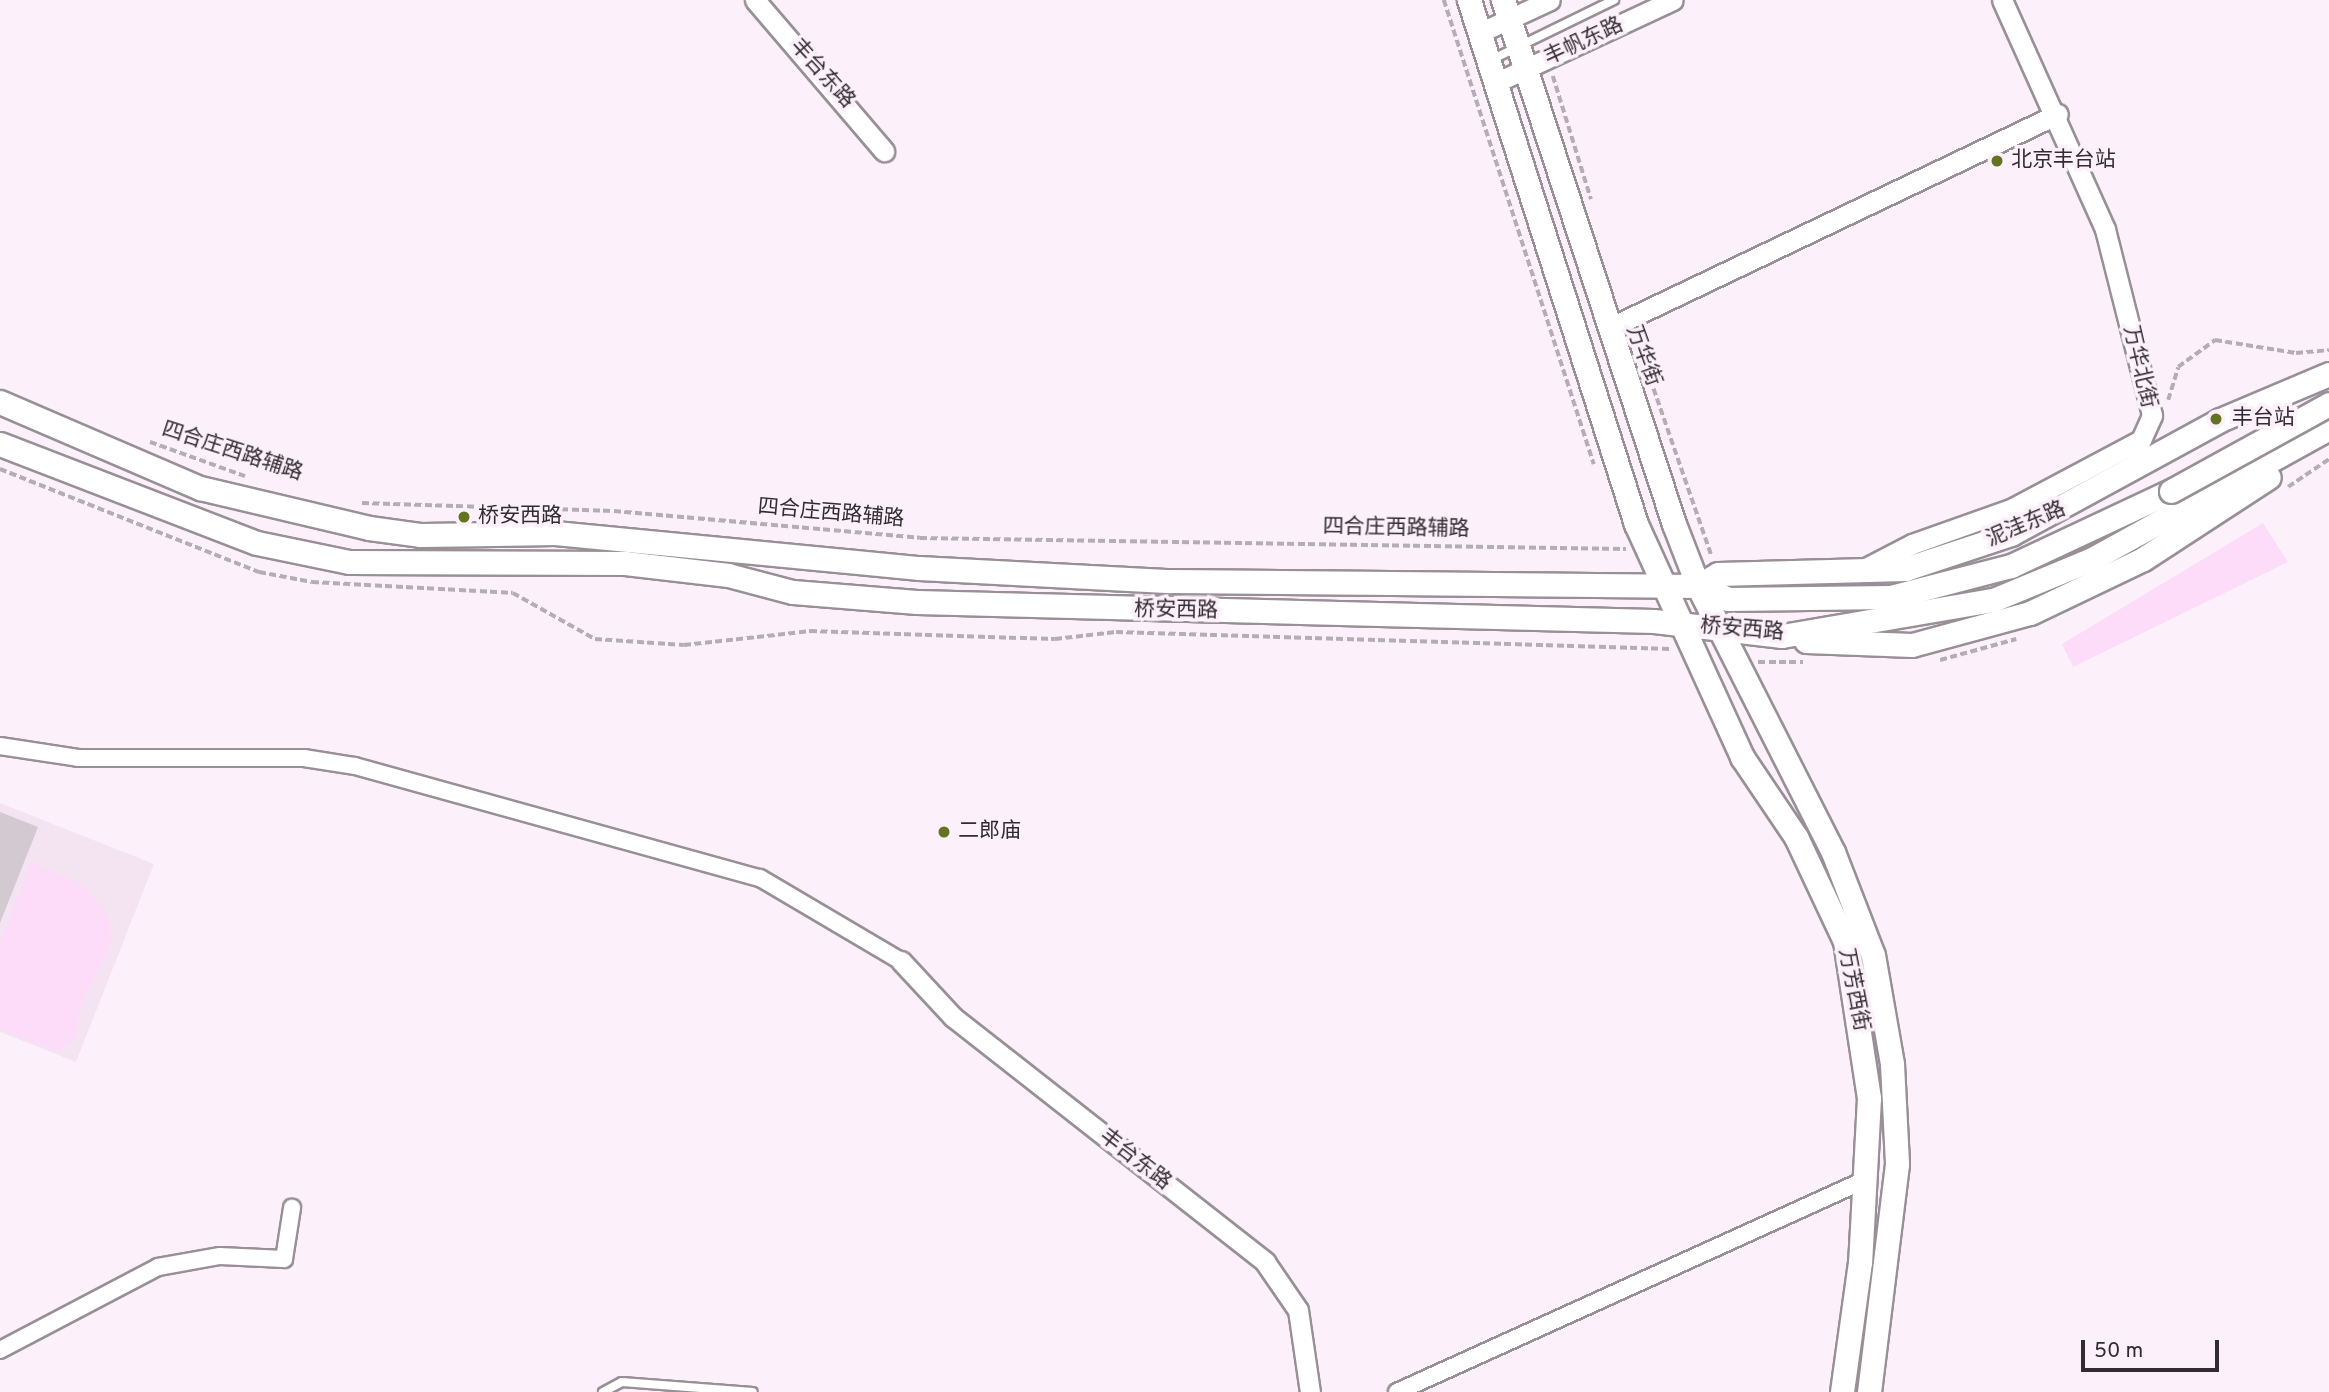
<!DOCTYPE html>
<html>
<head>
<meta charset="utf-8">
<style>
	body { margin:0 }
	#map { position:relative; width:2329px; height:1392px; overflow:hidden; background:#fcf1fa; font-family:Overpass,"Noto Sans SC",sans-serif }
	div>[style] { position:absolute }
	.built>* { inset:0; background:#f4e4f2 }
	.green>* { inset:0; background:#fddcf9 }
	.building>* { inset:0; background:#d3c9d1 }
	.path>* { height:3.5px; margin-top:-1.75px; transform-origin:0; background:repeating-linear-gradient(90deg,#b5acb4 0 7px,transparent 0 10.5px) }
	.roads { filter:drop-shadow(2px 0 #988f97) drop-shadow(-2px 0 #988f97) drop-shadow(0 2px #988f97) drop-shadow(0 -2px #988f97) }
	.service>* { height:8px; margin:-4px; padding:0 4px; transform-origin:4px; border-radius:4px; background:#fff }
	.minor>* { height:16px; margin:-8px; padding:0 8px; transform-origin:8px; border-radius:8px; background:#fff }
	.tertiary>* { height:19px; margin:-9.5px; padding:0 9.5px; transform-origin:9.5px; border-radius:9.5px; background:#fff }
	.secondary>* { height:23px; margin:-11.5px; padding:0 11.5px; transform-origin:11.5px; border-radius:11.5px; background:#fff }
	.bridges { filter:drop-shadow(2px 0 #988f97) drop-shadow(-2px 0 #988f97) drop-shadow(0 2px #988f97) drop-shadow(0 -2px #988f97) }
	.secondary-bridge>* { height:23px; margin:-11.5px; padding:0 11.5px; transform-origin:11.5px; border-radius:11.5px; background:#fff }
	.dots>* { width:19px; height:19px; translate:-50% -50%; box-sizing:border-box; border:4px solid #fcf1fa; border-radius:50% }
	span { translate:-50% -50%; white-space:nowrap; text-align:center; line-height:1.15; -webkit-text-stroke:7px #fcf1fa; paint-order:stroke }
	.street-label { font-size:21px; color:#302c30 }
	.poi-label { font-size:21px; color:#302c30 }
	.left { translate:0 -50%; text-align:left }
	.scale { position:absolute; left:2081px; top:1340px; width:138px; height:32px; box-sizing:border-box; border:4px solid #302c30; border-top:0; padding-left:9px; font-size:21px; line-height:24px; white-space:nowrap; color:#302c30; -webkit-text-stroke:5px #fcf1fa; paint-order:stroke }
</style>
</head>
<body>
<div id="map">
	<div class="built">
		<i style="clip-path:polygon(0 803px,154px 864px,76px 1062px,0 1032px)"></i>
	</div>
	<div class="green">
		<i style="clip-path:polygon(2263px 523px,2288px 562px,2073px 667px,2062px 644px)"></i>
		<i style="clip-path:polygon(31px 861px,84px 885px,109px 918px,111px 943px,78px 1013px,78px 1035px,59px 1052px,0 1029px,0 944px)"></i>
	</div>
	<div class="building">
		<i style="clip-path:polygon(0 812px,38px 827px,0 923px)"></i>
	</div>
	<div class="path">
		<i style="left:1444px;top:0;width:488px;rotate:72.1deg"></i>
		<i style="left:1553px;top:76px;width:129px;rotate:72.8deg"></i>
		<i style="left:1640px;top:349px;width:220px;rotate:70.9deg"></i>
		<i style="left:2168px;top:400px;width:34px;rotate:-73deg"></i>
		<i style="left:2178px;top:367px;width:46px;rotate:-36.1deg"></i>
		<i style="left:2215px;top:340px;width:82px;rotate:9.1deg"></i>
		<i style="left:2296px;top:353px;width:33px;rotate:-5deg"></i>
		<i style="left:150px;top:442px;width:101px;rotate:19.7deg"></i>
		<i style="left:0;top:469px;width:279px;rotate:21.7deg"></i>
		<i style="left:259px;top:572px;width:54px;rotate:10.7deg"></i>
		<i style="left:312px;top:582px;width:201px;rotate:3.1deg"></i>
		<i style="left:513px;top:593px;width:94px;rotate:29.3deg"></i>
		<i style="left:595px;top:639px;width:89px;rotate:3.9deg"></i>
		<i style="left:684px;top:645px;width:127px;rotate:-6.3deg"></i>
		<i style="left:810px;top:631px;width:245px;rotate:1.9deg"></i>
		<i style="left:1055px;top:639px;width:61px;rotate:-6.5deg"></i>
		<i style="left:1116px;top:632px;width:555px;rotate:1.75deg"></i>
		<i style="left:2288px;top:487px;width:50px;rotate:-34.3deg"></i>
		<i style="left:362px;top:503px;width:252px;rotate:1.8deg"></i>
		<i style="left:614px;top:511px;width:307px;rotate:5deg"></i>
		<i style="left:920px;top:538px;width:706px;rotate:0.89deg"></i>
		<i style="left:1940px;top:660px;width:79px;rotate:-15.4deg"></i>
		<i style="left:1758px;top:662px;width:45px"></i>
	</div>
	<div class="roads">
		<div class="service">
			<i style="left:1491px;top:60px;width:137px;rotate:-26deg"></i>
			<i style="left:603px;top:1392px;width:21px;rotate:-28deg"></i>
			<i style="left:622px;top:1382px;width:131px;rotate:4.4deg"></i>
		</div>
		<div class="minor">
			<i style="left:0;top:746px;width:79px;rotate:8.7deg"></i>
			<i style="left:78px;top:758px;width:226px"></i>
			<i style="left:304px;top:758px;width:52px;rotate:8.9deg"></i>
			<i style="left:355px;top:766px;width:420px;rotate:15.5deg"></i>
			<i style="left:760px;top:878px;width:164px;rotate:30.5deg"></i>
			<i style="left:0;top:1350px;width:178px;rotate:-27.7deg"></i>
			<i style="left:158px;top:1267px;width:63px;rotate:-10.1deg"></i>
			<i style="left:220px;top:1256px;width:64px;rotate:2.7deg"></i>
			<i style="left:284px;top:1259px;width:52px;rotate:-81.1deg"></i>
			<i style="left:1397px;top:1392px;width:516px;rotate:-24.38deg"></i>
		</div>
		<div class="tertiary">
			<i style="left:755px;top:0;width:199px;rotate:49.5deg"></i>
			<i style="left:1479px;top:33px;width:78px;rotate:-24.9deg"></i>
			<i style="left:1495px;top:83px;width:196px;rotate:-25deg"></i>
			<i style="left:1611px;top:327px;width:495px;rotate:-25.5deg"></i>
			<i style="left:1862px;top:570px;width:56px;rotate:-27.5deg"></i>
			<i style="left:1912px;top:544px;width:107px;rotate:-19.6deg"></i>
			<i style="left:2013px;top:508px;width:145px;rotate:-28deg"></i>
			<i style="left:2141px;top:440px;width:27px;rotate:-66deg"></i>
			<i style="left:2152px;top:415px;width:192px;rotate:-104.2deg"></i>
			<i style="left:2105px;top:229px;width:251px;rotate:-114.2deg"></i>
			<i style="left:901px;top:961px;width:76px;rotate:47.1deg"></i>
			<i style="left:953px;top:1017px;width:397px;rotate:38.1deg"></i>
			<i style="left:1265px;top:1262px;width:58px;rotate:55.5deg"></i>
			<i style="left:1298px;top:1310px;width:83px;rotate:81.7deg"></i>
		</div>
		<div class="secondary">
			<i style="left:1469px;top:0;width:550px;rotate:72.32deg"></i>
			<i style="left:1636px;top:524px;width:256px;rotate:65.5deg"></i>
			<i style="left:1742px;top:757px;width:97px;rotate:56deg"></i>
			<i style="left:1796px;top:837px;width:115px;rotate:64.8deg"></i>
			<i style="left:1845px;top:941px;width:159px;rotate:81.3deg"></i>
			<i style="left:1869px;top:1098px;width:164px;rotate:93.1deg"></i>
			<i style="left:1860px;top:1262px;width:131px;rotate:97.9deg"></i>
			<i style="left:1503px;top:0;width:551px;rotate:71.93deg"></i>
			<i style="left:1674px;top:524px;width:66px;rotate:68.8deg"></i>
			<i style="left:1698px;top:586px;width:298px;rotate:63.1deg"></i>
			<i style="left:1833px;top:852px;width:110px;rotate:68.8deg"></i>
			<i style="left:1873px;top:955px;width:111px;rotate:80.1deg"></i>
			<i style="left:1892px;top:1064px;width:100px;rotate:87.1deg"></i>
			<i style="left:1897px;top:1164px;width:230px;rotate:97deg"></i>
			<i style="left:0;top:402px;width:218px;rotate:23.3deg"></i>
			<i style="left:200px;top:488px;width:174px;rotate:13.3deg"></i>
			<i style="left:369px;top:528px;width:51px;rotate:7.8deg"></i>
			<i style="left:420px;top:535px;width:135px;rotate:-0.8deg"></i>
			<i style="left:555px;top:533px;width:366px;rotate:5.5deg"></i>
			<i style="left:919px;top:568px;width:252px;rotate:3deg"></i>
			<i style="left:1171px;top:581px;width:527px;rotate:0.54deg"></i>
			<i style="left:1698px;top:586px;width:33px;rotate:23deg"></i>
			<i style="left:1728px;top:599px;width:163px;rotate:-0.7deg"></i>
			<i style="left:1891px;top:597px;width:124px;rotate:-14.5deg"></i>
			<i style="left:2011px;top:566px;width:177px;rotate:-25.1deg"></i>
			<i style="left:0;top:444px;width:275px;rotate:21.1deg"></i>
			<i style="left:257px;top:543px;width:94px;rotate:11.7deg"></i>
			<i style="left:349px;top:562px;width:276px;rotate:0.2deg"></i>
			<i style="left:625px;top:563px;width:104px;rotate:6.6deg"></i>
			<i style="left:728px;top:575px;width:67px;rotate:14.7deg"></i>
			<i style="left:793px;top:592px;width:124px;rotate:4.6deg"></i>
			<i style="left:917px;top:602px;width:737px;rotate:1.48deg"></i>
			<i style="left:1654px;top:621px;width:129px;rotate:6.7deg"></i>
			<i style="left:1782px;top:636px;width:214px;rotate:-9.7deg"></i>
			<i style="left:1993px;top:600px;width:107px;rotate:-22.5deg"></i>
			<i style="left:2092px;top:559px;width:271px;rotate:-28.9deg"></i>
			<i style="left:1698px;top:586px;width:23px;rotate:-31deg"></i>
			<i style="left:1718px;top:574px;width:187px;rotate:-1.5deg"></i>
			<i style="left:1905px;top:569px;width:112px;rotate:-18.3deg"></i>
			<i style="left:2011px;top:534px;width:238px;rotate:-28.6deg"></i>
			<i style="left:2220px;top:420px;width:118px;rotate:-22.9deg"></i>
			<i style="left:1806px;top:641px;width:106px;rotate:2.2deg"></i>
			<i style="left:1912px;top:645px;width:122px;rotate:-15.2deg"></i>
			<i style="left:2030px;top:613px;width:125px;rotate:-25.5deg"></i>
			<i style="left:2143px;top:559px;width:150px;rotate:-33.1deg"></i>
		</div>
	</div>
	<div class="bridges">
		<div class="secondary-bridge">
			<i style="left:2171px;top:491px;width:180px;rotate:-28.8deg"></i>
		</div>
	</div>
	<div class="dots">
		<i style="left:1997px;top:161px;background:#637320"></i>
		<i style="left:2216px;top:419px;background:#637320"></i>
		<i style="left:464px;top:517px;background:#637320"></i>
		<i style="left:944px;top:832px;background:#637320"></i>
	</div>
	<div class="street-label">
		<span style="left:1584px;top:42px;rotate:-25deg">丰帆东路</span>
		<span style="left:822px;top:74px;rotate:48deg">丰台东路</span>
		<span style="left:1643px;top:356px;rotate:70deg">万华街</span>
		<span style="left:2139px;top:367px;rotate:77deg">万华北街</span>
		<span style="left:232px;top:452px;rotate:18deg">四合庄西路辅路</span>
		<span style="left:831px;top:514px;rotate:5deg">四合庄西路辅路</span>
		<span style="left:2026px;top:525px;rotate:-23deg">泥洼东路</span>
		<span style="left:1396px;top:529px;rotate:1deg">四合庄西路辅路</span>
		<span style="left:1176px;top:611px;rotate:1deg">桥安西路</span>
		<span style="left:1742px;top:630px;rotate:5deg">桥安西路</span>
		<span style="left:1853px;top:990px;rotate:79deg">万芳西街</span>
		<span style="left:1135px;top:1160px;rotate:38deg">丰台东路</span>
	</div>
	<div class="poi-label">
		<span class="left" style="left:2011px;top:161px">北京丰台站</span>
		<span class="left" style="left:2232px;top:419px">丰台站</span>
		<span class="left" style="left:478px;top:517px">桥安西路</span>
		<span class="left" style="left:958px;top:832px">二郎庙</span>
	</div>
	<div class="scale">50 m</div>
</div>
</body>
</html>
